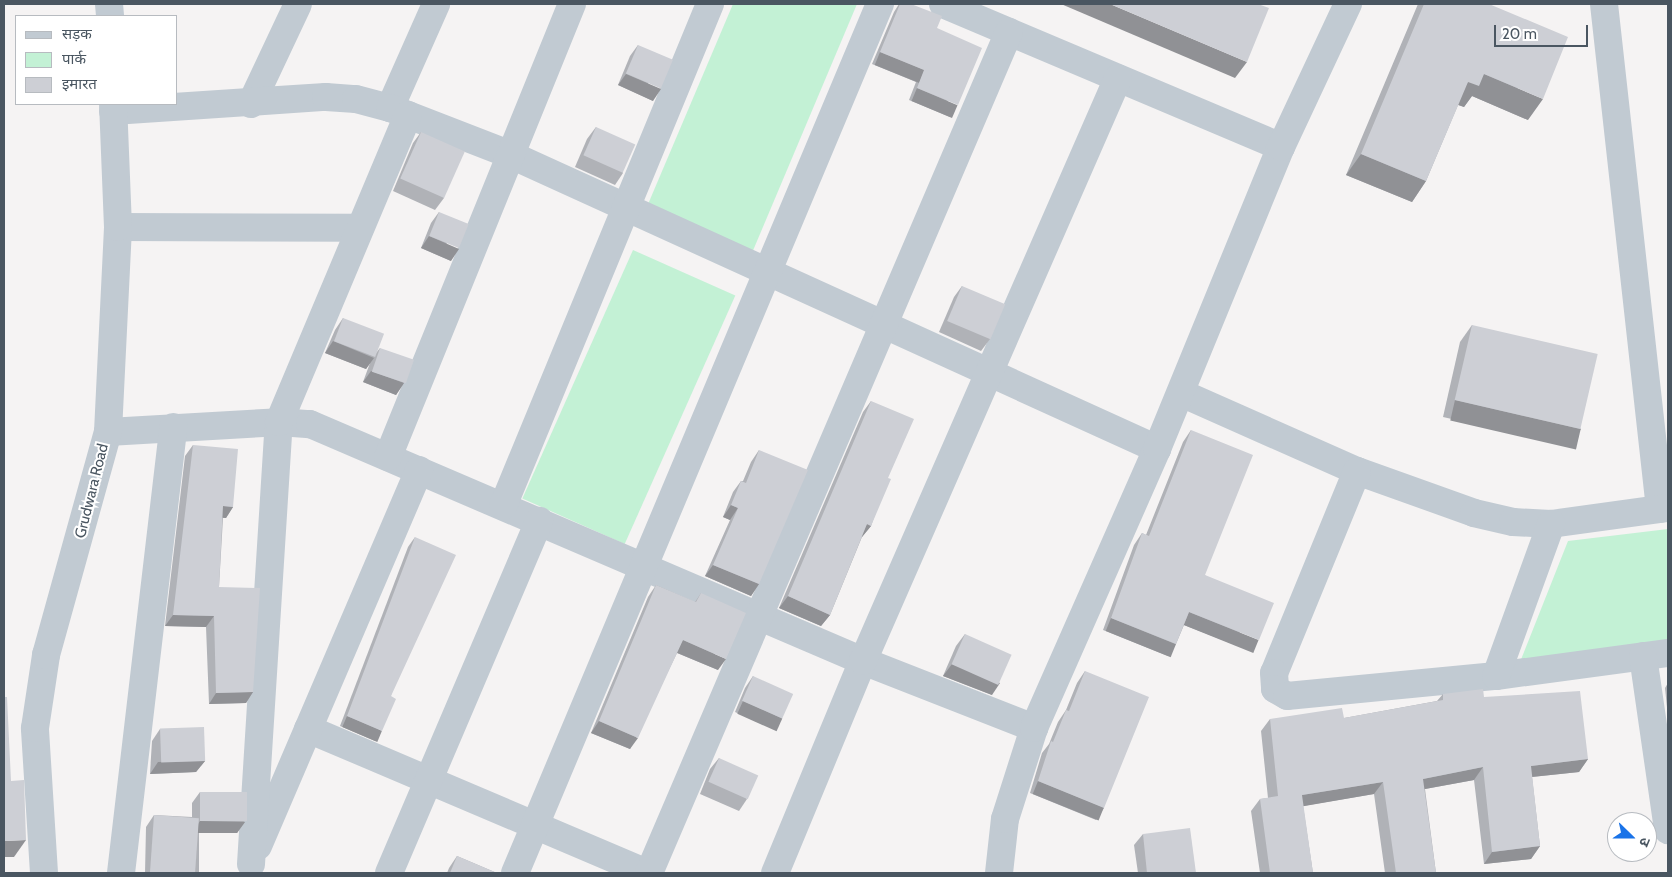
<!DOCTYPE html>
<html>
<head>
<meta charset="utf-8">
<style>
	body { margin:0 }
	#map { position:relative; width:1672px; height:877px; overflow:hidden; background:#f5f3f3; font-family:Cabin,"Noto Sans Devanagari",sans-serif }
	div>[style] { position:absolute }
	.green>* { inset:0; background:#c3f1d5; transform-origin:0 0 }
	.minor>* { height:28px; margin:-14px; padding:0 14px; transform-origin:14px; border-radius:14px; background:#c1cad2 }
	.wall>* { inset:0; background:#b0b2b7 }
	.shaded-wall>* { inset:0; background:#909195; transform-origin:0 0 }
	.building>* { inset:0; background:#cdcfd5; transform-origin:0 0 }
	span { translate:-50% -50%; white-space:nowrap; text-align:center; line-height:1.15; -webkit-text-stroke:4px #fff; paint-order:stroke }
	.street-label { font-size:15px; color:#4a5661 }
	.frame { position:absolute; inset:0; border:5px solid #4a5661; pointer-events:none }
	.legend { position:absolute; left:15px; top:15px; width:162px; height:90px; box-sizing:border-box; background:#fff; border:1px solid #b7bbc0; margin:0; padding:6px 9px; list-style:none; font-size:15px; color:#4a5661 }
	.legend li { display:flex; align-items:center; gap:10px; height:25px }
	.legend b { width:25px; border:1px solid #b7bbc0 }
	.north { position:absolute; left:1607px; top:812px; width:50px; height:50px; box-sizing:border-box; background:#fff; border:1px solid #b7bbc0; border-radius:50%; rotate:112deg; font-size:14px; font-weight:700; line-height:20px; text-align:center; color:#4a5661 }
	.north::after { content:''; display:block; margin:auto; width:18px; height:22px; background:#1a73e8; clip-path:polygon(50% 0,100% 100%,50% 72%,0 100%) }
	.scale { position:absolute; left:1494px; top:25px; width:94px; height:22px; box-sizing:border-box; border:2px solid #4a5661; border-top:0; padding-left:6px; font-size:15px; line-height:18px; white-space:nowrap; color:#4a5661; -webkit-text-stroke:4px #fff; paint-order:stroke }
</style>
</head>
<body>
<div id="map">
	<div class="green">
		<i style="clip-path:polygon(733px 4px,857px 4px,749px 260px,643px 216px)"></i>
		<i style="left:633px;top:250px;width:112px;height:272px;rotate:24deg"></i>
		<i style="clip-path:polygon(1668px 529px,1668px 642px,1520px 662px,1568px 541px)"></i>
	</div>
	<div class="minor">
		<i style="left:109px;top:4px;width:12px;rotate:85deg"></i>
		<i style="left:943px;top:4px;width:367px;rotate:22.9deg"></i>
		<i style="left:1604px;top:4px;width:508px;rotate:83.67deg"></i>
		<i style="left:251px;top:104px;width:110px;rotate:-64.8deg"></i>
		<i style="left:390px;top:108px;width:114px;rotate:-66.1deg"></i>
		<i style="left:113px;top:111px;width:213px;rotate:-3.8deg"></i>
		<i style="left:326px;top:97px;width:30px;rotate:4deg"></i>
		<i style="left:356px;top:99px;width:35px;rotate:15deg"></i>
		<i style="left:390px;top:108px;width:130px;rotate:21.2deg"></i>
		<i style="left:511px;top:155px;width:710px;rotate:24.47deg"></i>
		<i style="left:118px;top:227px;width:240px;rotate:0.2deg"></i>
		<i style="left:1181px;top:393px;width:193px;rotate:23.9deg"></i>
		<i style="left:1357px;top:471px;width:124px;rotate:19.7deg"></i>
		<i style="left:1474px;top:513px;width:40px;rotate:13deg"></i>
		<i style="left:1513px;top:522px;width:38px;rotate:3deg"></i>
		<i style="left:1551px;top:524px;width:118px;rotate:-7.8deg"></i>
		<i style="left:108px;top:432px;width:171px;rotate:-3.3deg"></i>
		<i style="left:279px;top:422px;width:31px;rotate:4deg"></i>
		<i style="left:310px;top:424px;width:602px;rotate:23.2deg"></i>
		<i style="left:863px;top:661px;width:184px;rotate:21.4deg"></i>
		<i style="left:388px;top:457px;width:489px;rotate:-67.9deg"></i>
		<i style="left:1357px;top:471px;width:218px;rotate:112.3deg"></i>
		<i style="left:1274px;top:673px;width:16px;rotate:86deg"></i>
		<i style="left:1275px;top:689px;width:14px;rotate:30deg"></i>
		<i style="left:1287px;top:696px;width:210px;rotate:-5.5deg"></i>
		<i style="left:1496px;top:676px;width:174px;rotate:-7.6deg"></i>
		<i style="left:503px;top:506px;width:543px;rotate:-67.59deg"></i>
		<i style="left:1643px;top:656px;width:176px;rotate:81.8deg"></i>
		<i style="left:1496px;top:676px;width:162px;rotate:-70.1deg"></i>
		<i style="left:308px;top:729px;width:368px;rotate:23deg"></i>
		<i style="left:258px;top:846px;width:409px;rotate:-66.8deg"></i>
		<i style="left:251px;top:864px;width:443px;rotate:-86.4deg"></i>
		<i style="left:279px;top:422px;width:333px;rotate:-67.2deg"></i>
		<i style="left:44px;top:873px;width:145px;rotate:-93.6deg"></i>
		<i style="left:35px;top:728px;width:74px;rotate:-81.4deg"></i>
		<i style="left:46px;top:655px;width:231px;rotate:-74.5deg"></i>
		<i style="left:108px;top:432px;width:205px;rotate:-87.2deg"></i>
		<i style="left:118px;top:227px;width:123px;rotate:-92.3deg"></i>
		<i style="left:121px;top:873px;width:449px;rotate:-83.3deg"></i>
		<i style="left:389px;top:873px;width:383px;rotate:-66.9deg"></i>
		<i style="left:515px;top:873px;width:943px;rotate:-67.22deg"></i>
		<i style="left:649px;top:873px;width:915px;rotate:-66.83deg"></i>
		<i style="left:775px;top:873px;width:230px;rotate:-67.5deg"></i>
		<i style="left:863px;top:661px;width:636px;rotate:-66.38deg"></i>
		<i style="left:999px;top:873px;width:54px;rotate:-83.7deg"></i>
		<i style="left:1005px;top:819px;width:96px;rotate:-72.3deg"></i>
		<i style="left:1034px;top:728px;width:305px;rotate:-66.2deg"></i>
		<i style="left:1157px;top:449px;width:326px;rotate:-67.7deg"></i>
		<i style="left:1281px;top:147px;width:158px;rotate:-64.9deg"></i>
	</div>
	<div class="wall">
		<i style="clip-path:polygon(899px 4px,911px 4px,937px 28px,950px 117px,909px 100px,916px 82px,872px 64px,894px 12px)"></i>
		<i style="clip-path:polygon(1418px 4px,1489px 4px,1528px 120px,1472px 96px,1464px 107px,1458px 105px,1426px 181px,1412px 202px,1346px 175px)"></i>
		<i style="clip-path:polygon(638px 45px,653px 101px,618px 85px,630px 56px)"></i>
		<i style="clip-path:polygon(596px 127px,623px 173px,615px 185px,575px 167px,587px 139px)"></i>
		<i style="clip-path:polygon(421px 132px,444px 198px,435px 210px,393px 191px,413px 143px)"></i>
		<i style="clip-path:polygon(439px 212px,451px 261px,421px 248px,431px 223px)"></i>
		<i style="clip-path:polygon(962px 286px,990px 339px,981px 351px,939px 332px,954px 297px)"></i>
		<i style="clip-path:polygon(343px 318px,376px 353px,380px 348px,404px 383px,396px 395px,363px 382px,370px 363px,366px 369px,325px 353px,335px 330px)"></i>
		<i style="clip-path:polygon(1472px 325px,1581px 429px,1569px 446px,1443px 417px,1460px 342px)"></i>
		<i style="clip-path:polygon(871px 401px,888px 478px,871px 526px,862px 537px,830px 615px,821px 626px,779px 608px,863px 412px)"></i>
		<i style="clip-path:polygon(1191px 430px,1205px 575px,1251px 651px,1184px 625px,1176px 644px,1168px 656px,1103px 630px,1134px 545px,1142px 533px,1146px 535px,1183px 442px)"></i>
		<i style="clip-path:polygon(193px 445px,233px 507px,226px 518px,223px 518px,219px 587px,253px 692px,246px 703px,209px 704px,206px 627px,165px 626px,185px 456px)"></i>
		<i style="clip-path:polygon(759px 450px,759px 584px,751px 596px,705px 576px,730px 520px,723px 517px,733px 492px,741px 481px,743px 481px,751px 462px)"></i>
		<i style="clip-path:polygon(415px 537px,391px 696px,375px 741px,340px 726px,408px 547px)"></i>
		<i style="clip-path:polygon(656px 585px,695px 602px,701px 593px,718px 670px,677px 653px,630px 749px,591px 733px,648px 597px)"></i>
		<i style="clip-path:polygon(965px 634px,992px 695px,943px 676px,956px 646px)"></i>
		<i style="clip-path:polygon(1085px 671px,1104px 808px,1096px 820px,1030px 793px,1042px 753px,1049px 744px,1058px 722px,1066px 710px,1077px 683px)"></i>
		<i style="clip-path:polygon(753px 676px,782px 718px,774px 729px,735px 712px,745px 688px)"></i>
		<i style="clip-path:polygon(1668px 683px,1668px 717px,1665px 688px)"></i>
		<i style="clip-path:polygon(1443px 694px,1484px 697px,1588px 759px,1579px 772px,1532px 777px,1540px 846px,1531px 859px,1484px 864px,1474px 780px,1425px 789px,1436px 873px,1385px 873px,1374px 794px,1303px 806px,1313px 873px,1260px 873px,1251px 811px,1260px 799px,1268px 798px,1261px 731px,1270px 719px,1344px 718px,1437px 701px)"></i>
		<i style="clip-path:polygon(160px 729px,205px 761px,196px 772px,150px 774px,152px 741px)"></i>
		<i style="clip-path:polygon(719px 758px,747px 799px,739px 811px,700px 794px,710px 769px)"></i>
		<i style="clip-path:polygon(200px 792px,245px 822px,237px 833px,199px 833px,199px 873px,145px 873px,146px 827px,154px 815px,192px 817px,192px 803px)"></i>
		<i style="clip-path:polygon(1143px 834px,1196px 873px,1138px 873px,1134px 845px)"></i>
		<i style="clip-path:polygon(457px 856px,497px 873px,447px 873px,449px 868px)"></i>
	</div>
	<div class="shaded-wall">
		<i style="clip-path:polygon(1061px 4px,1110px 4px,1247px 62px,1235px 78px)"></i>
		<i style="left:880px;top:52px;width:48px;height:14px;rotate:22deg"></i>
		<i style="clip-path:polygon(626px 74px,661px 89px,653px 101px,618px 85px)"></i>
		<i style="clip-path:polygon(1484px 74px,1543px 99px,1528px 120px,1472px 96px,1464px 107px,1453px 103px,1468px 82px)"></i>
		<i style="left:917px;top:88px;width:44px;height:14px;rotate:23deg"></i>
		<i style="clip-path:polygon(1361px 154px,1426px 181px,1412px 202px,1346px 175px)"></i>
		<i style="clip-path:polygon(429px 236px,459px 249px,451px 261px,421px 248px)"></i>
		<i style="clip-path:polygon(333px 341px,374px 358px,366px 369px,325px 353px)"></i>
		<i style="clip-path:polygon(371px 371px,404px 383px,396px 395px,363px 382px)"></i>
		<i style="left:1455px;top:400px;width:129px;height:21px;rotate:13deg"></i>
		<i style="clip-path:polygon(731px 505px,738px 508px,730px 520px,723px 517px)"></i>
		<i style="clip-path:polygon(223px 506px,233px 507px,226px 518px,216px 517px)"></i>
		<i style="clip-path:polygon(867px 524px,871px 526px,862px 537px,859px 536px)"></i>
		<i style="clip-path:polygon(713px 565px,759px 584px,751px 596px,705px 576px)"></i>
		<i style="clip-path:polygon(788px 596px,830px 615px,821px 626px,779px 608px)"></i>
		<i style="left:1189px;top:612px;width:75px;height:14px;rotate:22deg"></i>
		<i style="clip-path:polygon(173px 615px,214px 616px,206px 627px,165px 626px)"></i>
		<i style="left:1111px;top:618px;width:70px;height:14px;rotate:22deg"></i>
		<i style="clip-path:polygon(683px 640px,726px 659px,718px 670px,675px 652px)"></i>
		<i style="clip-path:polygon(952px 664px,1000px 683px,992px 695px,943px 676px)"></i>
		<i style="clip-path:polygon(253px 692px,246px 703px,209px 704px,216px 693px)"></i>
		<i style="left:743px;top:701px;width:43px;height:14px;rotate:24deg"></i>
		<i style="left:347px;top:716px;width:38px;height:12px;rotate:23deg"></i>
		<i style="clip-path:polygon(599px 721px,638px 738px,630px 749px,591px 733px)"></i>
		<i style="clip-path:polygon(1588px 759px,1579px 772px,1522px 778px,1531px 766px)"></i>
		<i style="clip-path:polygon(205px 761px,196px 772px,150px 774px,158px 762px)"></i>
		<i style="clip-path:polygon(1483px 767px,1474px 780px,1414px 791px,1423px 779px)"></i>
		<i style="left:1038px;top:781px;width:71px;height:14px;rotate:22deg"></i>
		<i style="clip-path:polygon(1383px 782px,1374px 794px,1293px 808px,1302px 795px)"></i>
		<i style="clip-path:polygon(200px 821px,245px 822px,237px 833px,192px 833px)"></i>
		<i style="clip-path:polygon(26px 840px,14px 857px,4px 857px,4px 841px)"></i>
		<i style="clip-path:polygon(1540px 846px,1531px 859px,1484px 864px,1492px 852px)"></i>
	</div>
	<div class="building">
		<i style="clip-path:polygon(900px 4px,911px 4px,942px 16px,937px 28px,982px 48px,958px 105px,917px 88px,924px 70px,880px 52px)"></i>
		<i style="clip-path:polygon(1110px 4px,1258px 4px,1269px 8px,1247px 62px)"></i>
		<i style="clip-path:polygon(1424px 4px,1489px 4px,1568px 37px,1543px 99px,1484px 74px,1479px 86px,1468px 82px,1426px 181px,1361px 154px)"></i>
		<i style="left:638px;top:45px;width:38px;height:31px;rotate:23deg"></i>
		<i style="left:596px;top:127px;width:43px;height:31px;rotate:24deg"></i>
		<i style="left:421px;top:132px;width:48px;height:51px;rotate:24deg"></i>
		<i style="left:439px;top:212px;width:32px;height:26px;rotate:22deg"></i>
		<i style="left:962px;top:286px;width:47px;height:38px;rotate:23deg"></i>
		<i style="left:343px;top:318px;width:44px;height:25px;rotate:21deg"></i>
		<i style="left:1472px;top:325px;width:129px;height:77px;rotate:13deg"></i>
		<i style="left:380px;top:348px;width:36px;height:25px;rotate:19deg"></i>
		<i style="clip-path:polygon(871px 401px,914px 419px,888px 478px,891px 479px,871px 526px,867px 524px,830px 615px,788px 596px)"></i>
		<i style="clip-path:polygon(1191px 430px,1253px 455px,1205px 575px,1274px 603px,1259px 640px,1189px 612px,1176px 644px,1111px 618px,1142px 533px,1149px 536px)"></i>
		<i style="clip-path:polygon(193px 445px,238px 449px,233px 507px,223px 506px,219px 587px,260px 588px,253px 692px,216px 693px,214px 616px,173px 615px)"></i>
		<i style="clip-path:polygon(759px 450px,808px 470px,759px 584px,713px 565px,738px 508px,731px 505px,741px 481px,746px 483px)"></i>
		<i style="clip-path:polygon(415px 537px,456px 555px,391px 696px,396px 699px,382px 731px,347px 716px)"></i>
		<i style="clip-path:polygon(656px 585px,696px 602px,701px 593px,746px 613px,726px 659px,683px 640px,638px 738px,599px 721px)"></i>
		<i style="left:965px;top:634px;width:51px;height:33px;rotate:24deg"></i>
		<i style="clip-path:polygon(1085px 671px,1149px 697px,1104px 808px,1038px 781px,1051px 741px,1053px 742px,1066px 710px,1069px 711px)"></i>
		<i style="left:753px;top:676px;width:44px;height:27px;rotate:24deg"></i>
		<i style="clip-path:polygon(1483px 689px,1484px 697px,1580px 691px,1588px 759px,1531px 766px,1540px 846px,1492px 852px,1483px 767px,1423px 779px,1436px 873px,1396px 873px,1383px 782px,1302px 795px,1313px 873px,1270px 873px,1260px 799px,1278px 796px,1270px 719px,1342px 708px,1344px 718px,1443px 700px,1443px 694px)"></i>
		<i style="clip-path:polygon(4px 697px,7px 697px,11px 781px,24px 780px,26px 840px,4px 841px)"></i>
		<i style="left:204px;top:727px;width:34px;height:44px;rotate:88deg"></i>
		<i style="left:719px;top:758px;width:43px;height:26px;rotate:24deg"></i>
		<i style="left:200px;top:792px;width:47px;height:29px"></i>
		<i style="left:154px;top:815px;width:45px;height:58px;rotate:4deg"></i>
		<i style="clip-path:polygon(1190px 828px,1196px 873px,1147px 873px,1143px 834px)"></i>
		<i style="clip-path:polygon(457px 856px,497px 873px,450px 873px)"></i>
	</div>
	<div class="street-label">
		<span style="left:92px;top:491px;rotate:-76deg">Grudwara Road</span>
	</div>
	<div class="frame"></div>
	<ul class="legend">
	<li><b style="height:6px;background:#c1cad2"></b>सड़क</li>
	<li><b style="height:14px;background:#c3f1d5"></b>पार्क</li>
	<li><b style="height:14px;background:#cdcfd5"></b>इमारत</li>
	</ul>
	<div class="north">उ</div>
	<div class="scale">20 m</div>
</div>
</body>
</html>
